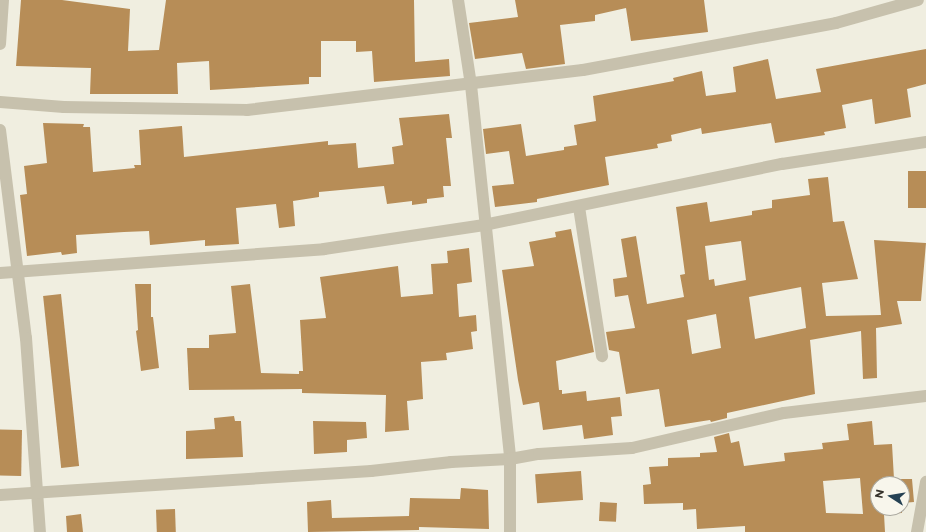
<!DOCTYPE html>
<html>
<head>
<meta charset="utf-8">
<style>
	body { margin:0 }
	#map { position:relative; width:926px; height:532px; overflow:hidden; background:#f0eee0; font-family:Montserrat,sans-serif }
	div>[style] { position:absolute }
	.building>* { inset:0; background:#b78d57; transform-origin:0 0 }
	.street>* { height:12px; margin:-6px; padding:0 6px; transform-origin:6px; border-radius:6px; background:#c7c1ad }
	span { translate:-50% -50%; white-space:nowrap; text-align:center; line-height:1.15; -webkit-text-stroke:3.5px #f8f6ec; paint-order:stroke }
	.north { position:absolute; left:870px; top:476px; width:40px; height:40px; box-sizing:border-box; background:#f8f6ec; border:1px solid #aaa89f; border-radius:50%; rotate:282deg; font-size:11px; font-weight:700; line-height:16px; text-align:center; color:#36322b }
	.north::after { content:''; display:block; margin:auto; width:14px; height:18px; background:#254153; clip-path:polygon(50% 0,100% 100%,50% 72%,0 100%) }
</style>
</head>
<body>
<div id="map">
	<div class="building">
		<i style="clip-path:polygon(21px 0,62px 0,130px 9px,128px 51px,159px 50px,166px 0,414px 0,415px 62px,449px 59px,450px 76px,374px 82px,372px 51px,356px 52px,356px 41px,321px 41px,321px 77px,309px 77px,309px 84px,210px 90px,209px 61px,177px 63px,178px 94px,90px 94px,91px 68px,16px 66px)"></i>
		<i style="clip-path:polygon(515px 0,704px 0,708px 32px,631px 41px,626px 8px,595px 15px,595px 21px,560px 25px,565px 64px,526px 69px,522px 53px,475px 59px,469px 23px,518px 17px)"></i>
		<i style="clip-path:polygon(926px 49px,926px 84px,907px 89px,911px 117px,875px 124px,872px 99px,842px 105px,846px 128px,824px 132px,825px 135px,775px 143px,771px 123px,702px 134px,701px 128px,671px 135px,672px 141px,657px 144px,658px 148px,605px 157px,609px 185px,537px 199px,537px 202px,495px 207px,492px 186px,514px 184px,509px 151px,486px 154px,483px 129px,521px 124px,526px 156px,564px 150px,564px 147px,577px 145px,574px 125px,596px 121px,593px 96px,674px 81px,673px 78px,702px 71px,706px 96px,736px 92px,733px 67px,768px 59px,776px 99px,821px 92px,816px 69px)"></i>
		<i style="clip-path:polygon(449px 114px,452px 138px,446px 138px,451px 186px,443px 186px,444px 197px,427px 199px,427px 203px,412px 205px,412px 201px,387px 204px,384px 186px,319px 192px,319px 197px,293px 201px,295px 226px,279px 228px,276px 204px,236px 208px,239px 244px,205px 246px,205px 240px,150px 245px,149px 231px,124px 232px,76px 235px,77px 253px,62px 255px,61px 252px,27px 256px,20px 195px,27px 194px,24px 166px,47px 163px,43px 123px,84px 124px,83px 127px,90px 127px,93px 172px,135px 168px,134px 165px,141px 165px,139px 130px,182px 126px,184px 157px,328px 141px,328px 145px,356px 143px,358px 168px,394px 164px,392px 147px,403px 145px,399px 118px)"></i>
		<i style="left:926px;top:171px;width:37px;height:18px;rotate:90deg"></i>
		<i style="clip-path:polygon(evenodd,828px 177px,833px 222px,844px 221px,858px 279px,822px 283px,826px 316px,881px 315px,874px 240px,926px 243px,921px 301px,897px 301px,902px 324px,876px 328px,877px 378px,863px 379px,861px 331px,810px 340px,815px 394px,727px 413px,727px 418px,711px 422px,710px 420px,665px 427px,659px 389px,626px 394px,619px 352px,609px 350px,606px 332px,635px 328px,628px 295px,615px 297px,613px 279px,627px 277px,621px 239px,636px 236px,647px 304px,684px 297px,680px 275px,685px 274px,676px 207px,707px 202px,710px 222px,752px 215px,752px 211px,772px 208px,772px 200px,810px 195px,808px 179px,828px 177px,741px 241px,746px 280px,715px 286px,714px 279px,709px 280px,705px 246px,741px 241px,828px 177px,801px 287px,806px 328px,755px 339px,749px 297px,801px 287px,828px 177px,716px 314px,721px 348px,692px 354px,687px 320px,716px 314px)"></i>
		<i style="clip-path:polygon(571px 229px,594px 352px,556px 361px,559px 390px,562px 390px,562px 394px,586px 391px,587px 401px,620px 397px,622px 416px,611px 417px,613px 435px,584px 439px,582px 425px,543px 430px,539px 402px,523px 405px,518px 380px,502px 270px,534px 266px,529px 242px,556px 237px,555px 232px)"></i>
		<i style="clip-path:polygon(469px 248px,472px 282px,457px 284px,459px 317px,476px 315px,477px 331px,471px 332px,473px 349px,446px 353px,447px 360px,421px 362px,423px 399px,407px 401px,409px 430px,385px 432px,386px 395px,302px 393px,302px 389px,189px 390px,187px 348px,209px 348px,209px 335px,236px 333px,231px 286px,250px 284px,261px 373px,299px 374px,299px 371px,303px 371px,300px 320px,326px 318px,320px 277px,398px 266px,401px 297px,433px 294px,431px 264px,448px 263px,447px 251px)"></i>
		<i style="clip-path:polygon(135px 284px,151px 284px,151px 317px,153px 317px,159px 368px,141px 371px,136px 331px,138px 330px)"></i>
		<i style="left:61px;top:294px;width:173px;height:18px;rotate:84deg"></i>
		<i style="clip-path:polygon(234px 416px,235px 421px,241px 421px,243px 457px,186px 459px,186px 431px,215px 429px,214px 418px)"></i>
		<i style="clip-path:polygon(313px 421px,366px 422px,367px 438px,347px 440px,347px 452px,314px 454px)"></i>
		<i style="clip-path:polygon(evenodd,872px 421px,874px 445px,892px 444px,894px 479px,912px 479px,914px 502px,902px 503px,902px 484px,878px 484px,878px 508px,902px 508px,902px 513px,884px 514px,885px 532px,745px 532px,745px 526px,697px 529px,696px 509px,683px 510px,683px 503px,644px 504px,643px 485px,651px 484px,649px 467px,668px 466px,668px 458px,700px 457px,700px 453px,717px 452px,714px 437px,729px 433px,731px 443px,739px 441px,744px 466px,785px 461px,784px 453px,823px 449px,822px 443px,849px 440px,847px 424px,872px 421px,860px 478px,863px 514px,826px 513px,823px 481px,860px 478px)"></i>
		<i style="left:22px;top:430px;width:46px;height:22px;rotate:91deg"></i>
		<i style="left:581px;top:471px;width:29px;height:46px;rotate:86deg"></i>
		<i style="clip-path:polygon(461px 488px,488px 490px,489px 529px,419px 527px,419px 530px,308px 532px,307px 502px,331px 500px,332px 518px,409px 516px,410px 498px,460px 499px)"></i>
		<i style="left:600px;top:502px;width:17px;height:19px;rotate:3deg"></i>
		<i style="left:175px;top:509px;width:23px;height:19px;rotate:88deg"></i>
		<i style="clip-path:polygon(81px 514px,83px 532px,67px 532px,66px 516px)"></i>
	</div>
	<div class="street">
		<i style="left:458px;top:0;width:86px;rotate:81.3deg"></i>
		<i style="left:471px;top:85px;width:376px;rotate:84deg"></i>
		<i style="left:510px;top:459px;width:73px;rotate:90deg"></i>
		<i style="left:0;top:44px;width:44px;rotate:-86.1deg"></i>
		<i style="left:0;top:102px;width:64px;rotate:4.5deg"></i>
		<i style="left:64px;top:107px;width:183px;rotate:0.9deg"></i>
		<i style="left:247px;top:110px;width:338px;rotate:-6.8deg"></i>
		<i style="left:583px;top:70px;width:257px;rotate:-10.5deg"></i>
		<i style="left:836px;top:23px;width:85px;rotate:-15.7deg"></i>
		<i style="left:0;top:130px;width:210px;rotate:82.9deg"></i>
		<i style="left:26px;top:338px;width:195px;rotate:85.9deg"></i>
		<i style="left:579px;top:207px;width:151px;rotate:81.2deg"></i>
		<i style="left:0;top:273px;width:325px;rotate:-4.2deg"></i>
		<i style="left:324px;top:249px;width:162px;rotate:-8.5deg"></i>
		<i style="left:484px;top:225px;width:304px;rotate:-11.6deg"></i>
		<i style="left:782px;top:164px;width:146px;rotate:-8.7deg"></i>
		<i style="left:0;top:495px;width:372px;rotate:-3.7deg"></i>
		<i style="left:371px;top:471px;width:81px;rotate:-6.4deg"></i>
		<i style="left:451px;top:462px;width:59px;rotate:-2.9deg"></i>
		<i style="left:510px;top:459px;width:29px;rotate:-10deg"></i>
		<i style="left:539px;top:454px;width:93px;rotate:-3.7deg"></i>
		<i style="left:632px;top:448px;width:156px;rotate:-13deg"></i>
		<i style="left:784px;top:413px;width:143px;rotate:-6.8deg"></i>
		<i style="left:917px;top:532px;width:51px;rotate:-79.8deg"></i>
	</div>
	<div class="north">N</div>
</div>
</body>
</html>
